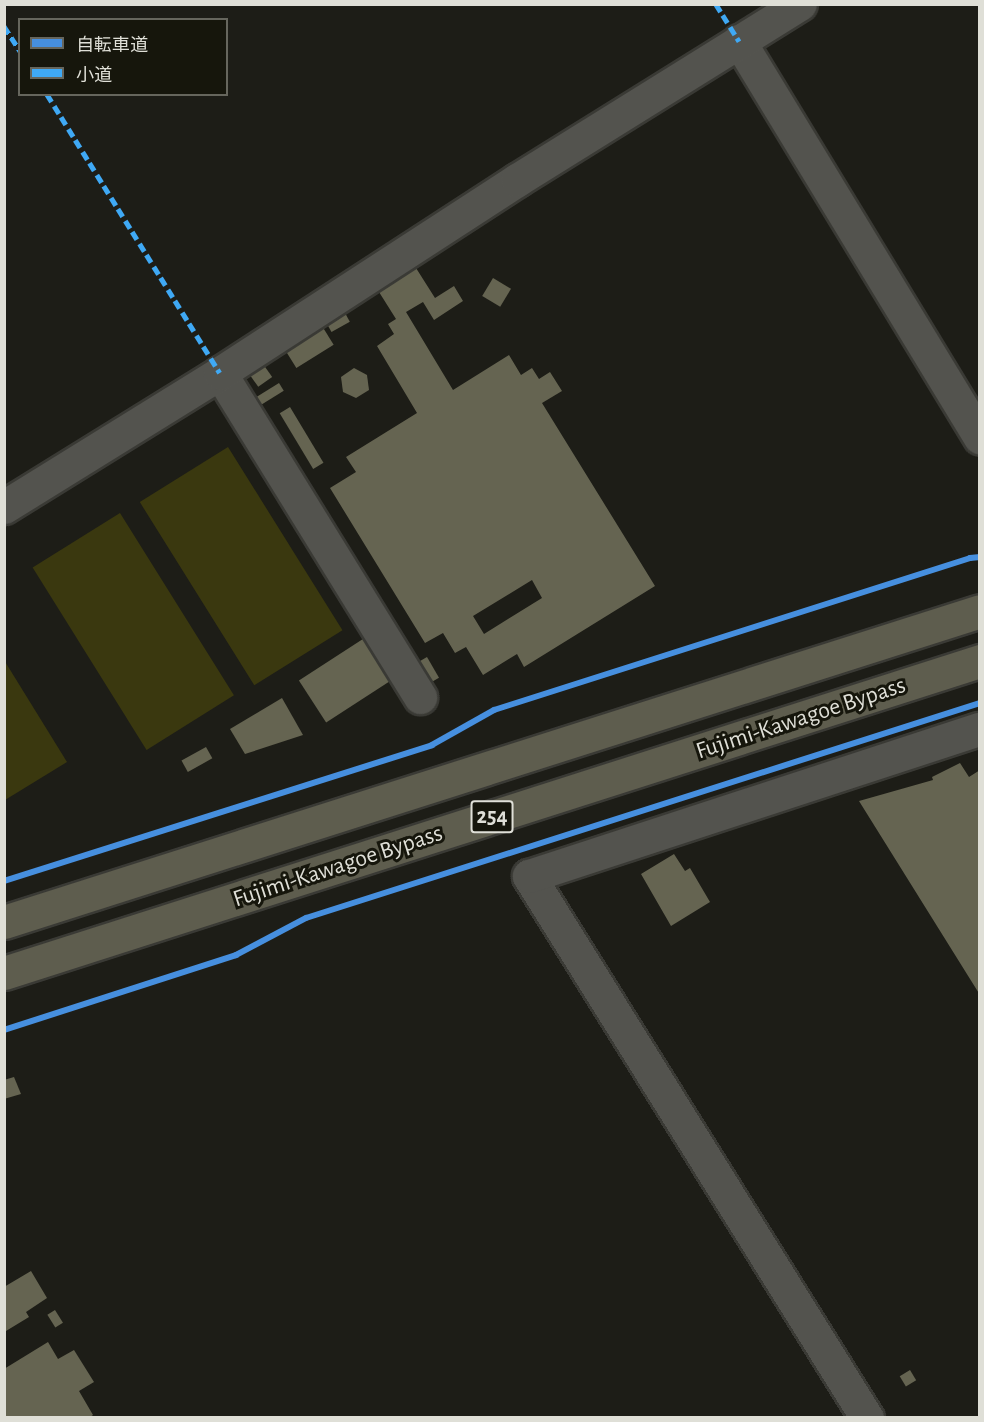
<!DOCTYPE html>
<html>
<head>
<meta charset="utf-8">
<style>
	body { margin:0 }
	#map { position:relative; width:984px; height:1422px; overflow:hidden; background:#1d1d17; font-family:"Alegreya Sans","Noto Sans JP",sans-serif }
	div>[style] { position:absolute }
	.green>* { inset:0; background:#3a380f; transform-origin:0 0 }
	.building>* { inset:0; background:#656451; transform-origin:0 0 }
	.roads { filter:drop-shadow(2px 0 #3a3a35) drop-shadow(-2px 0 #3a3a35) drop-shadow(0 2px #3a3a35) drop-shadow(0 -2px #3a3a35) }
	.street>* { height:33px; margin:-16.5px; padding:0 16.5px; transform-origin:16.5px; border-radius:16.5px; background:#53534e }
	.highway>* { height:33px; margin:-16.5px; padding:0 16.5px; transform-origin:16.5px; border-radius:16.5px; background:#5e5d4e }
	.quiet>* { height:4.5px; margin-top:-2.25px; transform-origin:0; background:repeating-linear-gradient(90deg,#3fa9f5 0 9px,transparent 0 13.5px) }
	.cycleway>* { height:6px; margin:-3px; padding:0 3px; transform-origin:3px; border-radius:3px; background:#468fdf }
	span { translate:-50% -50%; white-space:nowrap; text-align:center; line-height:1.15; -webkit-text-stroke:6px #16160c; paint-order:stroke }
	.shield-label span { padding:2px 4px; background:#16160c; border:2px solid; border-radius:4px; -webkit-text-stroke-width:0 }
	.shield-label { font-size:22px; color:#dfdfd7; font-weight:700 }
	.street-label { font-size:24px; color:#dfdfd7 }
	.frame { position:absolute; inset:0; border:6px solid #dfdfd7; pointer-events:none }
	.legend { position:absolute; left:18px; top:18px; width:210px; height:78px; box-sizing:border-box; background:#16160c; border:2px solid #66665d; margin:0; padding:8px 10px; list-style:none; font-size:18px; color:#dfdfd7 }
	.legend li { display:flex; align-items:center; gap:12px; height:30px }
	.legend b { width:30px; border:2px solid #66665d }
</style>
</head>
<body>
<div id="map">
	<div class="green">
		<i style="left:228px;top:447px;width:216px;height:104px;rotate:58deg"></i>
		<i style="left:120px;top:513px;width:215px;height:103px;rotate:58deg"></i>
		<i style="clip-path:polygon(4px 660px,67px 762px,5px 800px,4px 800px)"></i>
	</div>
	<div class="building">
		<i style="clip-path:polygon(evenodd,416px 268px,435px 298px,454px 286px,463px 301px,434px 320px,423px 302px,406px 312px,453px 390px,509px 355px,521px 375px,532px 368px,539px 379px,550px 372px,562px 391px,542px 403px,655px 586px,524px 667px,517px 654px,483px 675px,466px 647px,455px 653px,443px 633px,425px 643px,330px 488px,356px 472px,346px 457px,417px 413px,377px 346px,394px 334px,388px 324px,396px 319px,379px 292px,416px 268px,532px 580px,542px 598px,484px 634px,473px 616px,532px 580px)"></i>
		<i style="left:493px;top:278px;width:21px;height:21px;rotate:31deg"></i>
		<i style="left:345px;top:313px;width:10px;height:21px;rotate:61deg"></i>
		<i style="left:322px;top:326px;width:22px;height:44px;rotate:58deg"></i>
		<i style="left:263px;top:364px;width:16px;height:17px;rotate:55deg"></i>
		<i style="clip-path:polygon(354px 368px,367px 375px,369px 390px,356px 398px,343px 392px,341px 377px)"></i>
		<i style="left:279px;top:383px;width:9px;height:28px;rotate:58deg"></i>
		<i style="left:290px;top:407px;width:65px;height:12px;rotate:59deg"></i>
		<i style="left:366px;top:637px;width:50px;height:80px;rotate:57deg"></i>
		<i style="left:427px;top:657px;width:24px;height:10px;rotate:60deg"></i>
		<i style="clip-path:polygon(282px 698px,303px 735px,245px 754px,230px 729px)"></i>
		<i style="left:206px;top:747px;width:13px;height:28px;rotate:61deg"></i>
		<i style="clip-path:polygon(960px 763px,969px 777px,980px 770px,980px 995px,859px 801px,933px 780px,932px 777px)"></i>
		<i style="clip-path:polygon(674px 854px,685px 871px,690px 868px,710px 902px,671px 926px,641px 874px)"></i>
		<i style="clip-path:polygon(14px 1077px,21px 1094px,4px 1099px,4px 1080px)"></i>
		<i style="clip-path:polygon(31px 1271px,47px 1298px,26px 1312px,29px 1317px,6px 1331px,4px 1287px)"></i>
		<i style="left:55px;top:1310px;width:15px;height:9px;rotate:58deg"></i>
		<i style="clip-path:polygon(48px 1342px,58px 1359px,74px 1350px,94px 1382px,79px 1391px,93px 1415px,89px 1418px,4px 1418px,4px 1369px)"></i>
		<i style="left:910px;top:1370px;width:12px;height:12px;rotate:59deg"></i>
	</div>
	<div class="roads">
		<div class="street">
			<i style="left:739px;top:41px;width:464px;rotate:58.7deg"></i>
			<i style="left:220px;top:373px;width:381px;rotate:58.3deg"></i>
			<i style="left:4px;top:507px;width:254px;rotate:-31.8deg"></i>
			<i style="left:220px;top:373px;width:354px;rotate:-33deg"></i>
			<i style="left:517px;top:180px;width:333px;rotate:-31.9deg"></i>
			<i style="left:867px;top:1418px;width:639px;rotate:-121.95deg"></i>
			<i style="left:529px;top:876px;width:474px;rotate:-18.1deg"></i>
		</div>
		<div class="highway">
			<i style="left:4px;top:922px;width:1024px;rotate:-17.67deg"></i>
			<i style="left:4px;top:973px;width:1025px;rotate:-17.73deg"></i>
		</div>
	</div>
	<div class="quiet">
		<i style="left:716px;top:4px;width:44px;rotate:58.1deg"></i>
		<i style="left:4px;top:26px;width:30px;rotate:57deg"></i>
		<i style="left:47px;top:94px;width:328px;rotate:58.2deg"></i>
	</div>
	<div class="cycleway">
		<i style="left:4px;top:881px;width:449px;rotate:-17.6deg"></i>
		<i style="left:432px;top:745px;width:71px;rotate:-29.4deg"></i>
		<i style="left:494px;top:710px;width:500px;rotate:-17.7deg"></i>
		<i style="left:970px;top:558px;width:10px;rotate:-6deg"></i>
		<i style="left:4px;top:1030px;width:244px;rotate:-17.9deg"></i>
		<i style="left:236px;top:955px;width:79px;rotate:-27.9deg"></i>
		<i style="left:306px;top:918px;width:707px;rotate:-17.69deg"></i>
	</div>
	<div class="shield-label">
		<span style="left:492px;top:817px">254</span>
	</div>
	<div class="street-label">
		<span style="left:801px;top:719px;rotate:-18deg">Fujimi-Kawagoe Bypass</span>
		<span style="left:338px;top:867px;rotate:-18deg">Fujimi-Kawagoe Bypass</span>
	</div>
	<div class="frame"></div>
	<ul class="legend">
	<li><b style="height:8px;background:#468fdf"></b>自転車道</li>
	<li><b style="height:8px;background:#3fa9f5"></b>小道</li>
	</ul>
</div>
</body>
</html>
